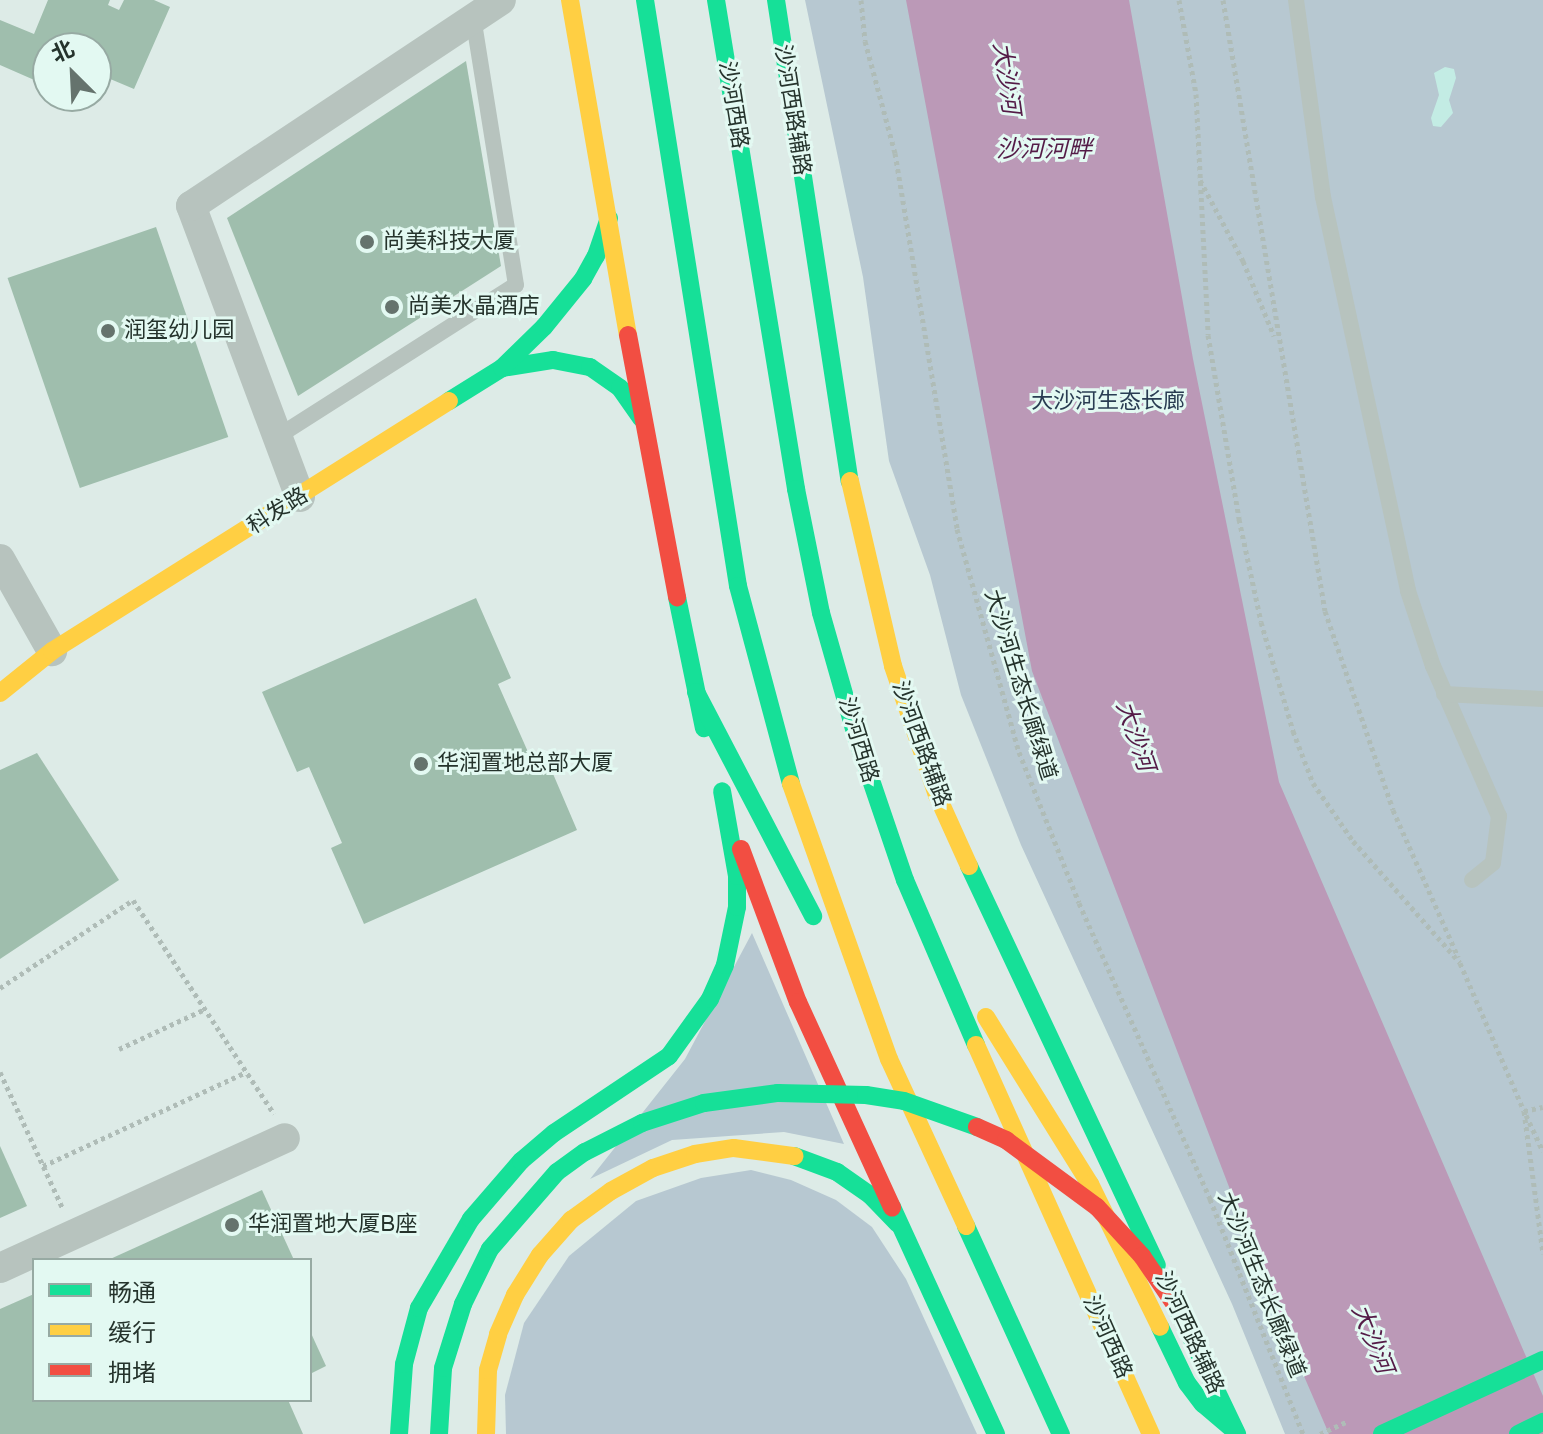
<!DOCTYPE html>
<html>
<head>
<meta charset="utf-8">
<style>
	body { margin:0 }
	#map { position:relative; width:1543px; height:1434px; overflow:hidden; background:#ddebe7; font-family:"Varela Round","Noto Sans SC",sans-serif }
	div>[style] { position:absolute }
	.green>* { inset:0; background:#b7c8d1 }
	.sand>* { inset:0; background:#c3ece4 }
	.water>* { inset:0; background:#bb99b7 }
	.building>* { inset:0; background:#9fbead; transform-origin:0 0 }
	.path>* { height:5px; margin-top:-2.5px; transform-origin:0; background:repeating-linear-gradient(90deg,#afbcb7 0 4px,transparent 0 8px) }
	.lane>* { height:16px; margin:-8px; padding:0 8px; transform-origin:8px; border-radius:8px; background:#b7c3be }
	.street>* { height:30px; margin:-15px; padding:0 15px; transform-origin:15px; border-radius:15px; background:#b7c3be }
	.fast>* { height:18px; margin:-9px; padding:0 9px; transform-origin:9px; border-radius:9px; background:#16e098 }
	.slow>* { height:18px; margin:-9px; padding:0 9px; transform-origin:9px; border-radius:9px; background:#ffcf43 }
	.jam>* { height:18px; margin:-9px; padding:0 9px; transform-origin:9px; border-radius:9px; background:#f24e42 }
	.fast-bridge>* { height:18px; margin:-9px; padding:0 9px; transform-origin:9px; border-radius:9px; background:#16e098 }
	.jam-bridge>* { height:18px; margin:-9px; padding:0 9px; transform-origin:9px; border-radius:9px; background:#f24e42 }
	.dots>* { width:22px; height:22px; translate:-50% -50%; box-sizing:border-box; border:4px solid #e3f9f2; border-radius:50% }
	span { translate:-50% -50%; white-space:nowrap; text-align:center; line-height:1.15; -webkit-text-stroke:6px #e3f9f2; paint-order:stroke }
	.street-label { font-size:22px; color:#25332c }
	.poi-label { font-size:22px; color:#25332c }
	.left { translate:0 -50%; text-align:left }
	.park-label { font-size:22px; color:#293c52 }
	.water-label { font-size:24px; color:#541b47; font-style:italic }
	.legend { position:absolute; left:32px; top:1258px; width:280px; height:144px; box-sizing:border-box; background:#e3f9f2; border:2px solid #97aaa3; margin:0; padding:10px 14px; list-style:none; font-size:24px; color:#25332c }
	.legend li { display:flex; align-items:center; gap:16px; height:40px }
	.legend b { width:40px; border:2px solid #97aaa3 }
	.north { position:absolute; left:32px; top:32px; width:80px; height:80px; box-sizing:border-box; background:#e3f9f2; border:2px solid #97aaa3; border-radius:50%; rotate:336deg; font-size:22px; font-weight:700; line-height:32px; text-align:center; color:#25332c }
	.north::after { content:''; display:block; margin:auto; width:28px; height:36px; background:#65736d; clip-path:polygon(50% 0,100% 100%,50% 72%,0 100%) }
</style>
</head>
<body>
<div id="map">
	<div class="green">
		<i style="clip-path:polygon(805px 0,1543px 0,1543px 1434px,1285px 1434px,1232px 1304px,1021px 845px,961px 695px,930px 575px,889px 461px,863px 277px)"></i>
		<i style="clip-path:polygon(752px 933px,844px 1144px,784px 1132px,672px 1140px,590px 1179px,685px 1059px)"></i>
		<i style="clip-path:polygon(751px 1170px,791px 1180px,836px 1200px,872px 1227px,906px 1279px,977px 1434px,506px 1434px,505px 1395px,524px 1323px,569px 1256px,636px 1201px,701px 1178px)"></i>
	</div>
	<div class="sand">
		<i style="clip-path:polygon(1445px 67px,1454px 69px,1456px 78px,1449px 100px,1453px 113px,1441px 127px,1433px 126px,1431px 118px,1439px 95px,1434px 73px)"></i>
	</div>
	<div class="water">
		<i style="clip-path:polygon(906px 0,1129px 0,1193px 359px,1279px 782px,1543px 1396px,1543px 1434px,1329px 1434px,1281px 1323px,1032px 671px)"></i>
	</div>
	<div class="building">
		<i style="clip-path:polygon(48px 0,110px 0,108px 5px,119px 10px,124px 0,154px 0,170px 7px,134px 89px,96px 73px,96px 48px,48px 48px,48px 86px,0 65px,0 20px,34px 34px)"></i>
		<i style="clip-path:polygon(466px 61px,501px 266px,298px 396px,227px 218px)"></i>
		<i style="left:156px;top:227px;width:222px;height:157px;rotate:71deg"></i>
		<i style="clip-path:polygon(476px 598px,511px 678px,498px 684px,532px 761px,545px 755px,577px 830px,364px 924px,331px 848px,342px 843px,309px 767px,297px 772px,262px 692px)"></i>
		<i style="clip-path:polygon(37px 753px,119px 880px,0 959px,0 770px)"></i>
		<i style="clip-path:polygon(0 1146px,27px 1206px,0 1218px)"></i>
		<i style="clip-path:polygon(262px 1190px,294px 1260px,108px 1260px)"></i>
		<i style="clip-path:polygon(34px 1294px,34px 1400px,288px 1400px,303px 1434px,0 1434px,0 1309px)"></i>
		<i style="clip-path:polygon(310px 1331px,326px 1366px,310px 1374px)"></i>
	</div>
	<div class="path">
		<i style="left:861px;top:0;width:41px;rotate:84.4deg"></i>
		<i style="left:865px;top:41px;width:116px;rotate:75deg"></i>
		<i style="left:895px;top:153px;width:381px;rotate:80.6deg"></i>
		<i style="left:957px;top:529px;width:231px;rotate:74.5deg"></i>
		<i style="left:1019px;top:752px;width:162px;rotate:68.3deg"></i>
		<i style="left:1079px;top:903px;width:324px;rotate:66.1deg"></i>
		<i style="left:1210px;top:1199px;width:253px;rotate:68.4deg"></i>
		<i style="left:1179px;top:0;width:96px;rotate:79.7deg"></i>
		<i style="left:1196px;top:94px;width:241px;rotate:87.1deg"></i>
		<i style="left:1208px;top:335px;width:187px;rotate:80.4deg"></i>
		<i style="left:1239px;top:519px;width:105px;rotate:77.9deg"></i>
		<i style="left:1261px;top:622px;width:114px;rotate:73.6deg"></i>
		<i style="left:1293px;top:731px;width:56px;rotate:69deg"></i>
		<i style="left:1313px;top:783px;width:70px;rotate:55.4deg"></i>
		<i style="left:1353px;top:841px;width:162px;rotate:48.7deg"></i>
		<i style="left:1460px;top:963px;width:161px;rotate:66.6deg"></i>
		<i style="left:1524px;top:1111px;width:144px;rotate:82.4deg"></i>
		<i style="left:1223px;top:0;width:619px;rotate:80.52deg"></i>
		<i style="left:1325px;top:611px;width:210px;rotate:71.1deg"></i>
		<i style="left:1393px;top:810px;width:161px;rotate:66.1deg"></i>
		<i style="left:1200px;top:180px;width:92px;rotate:62deg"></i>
		<i style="left:1243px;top:261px;width:81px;rotate:67.5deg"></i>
		<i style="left:0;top:988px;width:159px;rotate:-33.5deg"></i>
		<i style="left:133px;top:900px;width:256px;rotate:56.6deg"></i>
		<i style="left:119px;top:1049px;width:95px;rotate:-24.9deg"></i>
		<i style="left:0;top:1072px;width:151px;rotate:65.3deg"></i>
		<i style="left:1524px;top:1111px;width:19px;rotate:-12deg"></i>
		<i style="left:1526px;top:1115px;width:40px;rotate:65deg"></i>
		<i style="left:43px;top:1166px;width:224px;rotate:-24.8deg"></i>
		<i style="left:1320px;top:1434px;width:31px;rotate:-25deg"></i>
	</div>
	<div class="lane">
		<i style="left:1296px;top:0;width:199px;rotate:82.2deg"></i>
		<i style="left:1323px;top:197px;width:403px;rotate:77.8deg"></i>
		<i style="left:1408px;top:591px;width:79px;rotate:71.6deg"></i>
		<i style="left:1433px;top:666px;width:164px;rotate:66.3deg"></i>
		<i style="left:1499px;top:816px;width:47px;rotate:97.3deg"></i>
		<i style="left:1493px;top:863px;width:27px;rotate:141deg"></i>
		<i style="left:277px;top:437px;width:283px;rotate:-32.5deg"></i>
		<i style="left:516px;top:285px;width:271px;rotate:-99.1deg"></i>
		<i style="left:1444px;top:694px;width:99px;rotate:2.9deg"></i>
	</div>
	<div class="street">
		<i style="left:300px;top:497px;width:311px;rotate:-110.5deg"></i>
		<i style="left:191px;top:206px;width:372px;rotate:-33.6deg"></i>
		<i style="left:0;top:559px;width:106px;rotate:60.5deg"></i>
		<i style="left:0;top:1268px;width:313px;rotate:-24.5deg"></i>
	</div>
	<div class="fast">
		<i style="left:645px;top:0;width:593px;rotate:80.98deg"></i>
		<i style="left:738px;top:586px;width:205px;rotate:75deg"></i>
		<i style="left:716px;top:0;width:496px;rotate:80.7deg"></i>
		<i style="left:796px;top:489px;width:126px;rotate:78.6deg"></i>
		<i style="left:821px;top:613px;width:131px;rotate:74.1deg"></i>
		<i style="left:857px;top:739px;width:149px;rotate:71.2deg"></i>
		<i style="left:905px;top:880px;width:180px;rotate:66.7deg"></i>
		<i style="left:776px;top:0;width:487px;rotate:81.3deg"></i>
		<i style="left:502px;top:368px;width:52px;rotate:-8.9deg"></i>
		<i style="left:553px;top:360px;width:38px;rotate:11deg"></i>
		<i style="left:590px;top:367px;width:37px;rotate:35deg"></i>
		<i style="left:620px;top:388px;width:37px;rotate:55deg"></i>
		<i style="left:449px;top:401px;width:62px;rotate:-31.9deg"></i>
		<i style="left:502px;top:368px;width:59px;rotate:-44.3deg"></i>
		<i style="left:544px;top:327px;width:62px;rotate:-50.9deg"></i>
		<i style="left:583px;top:279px;width:26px;rotate:-61deg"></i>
		<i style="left:596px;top:256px;width:40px;rotate:-71.1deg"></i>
		<i style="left:677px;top:597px;width:134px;rotate:78.4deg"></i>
		<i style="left:696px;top:692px;width:253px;rotate:62.4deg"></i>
		<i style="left:969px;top:866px;width:441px;rotate:64.8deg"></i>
		<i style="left:794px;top:1156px;width:46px;rotate:20.4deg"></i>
		<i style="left:837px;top:1172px;width:40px;rotate:34.9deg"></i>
		<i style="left:870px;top:1195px;width:40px;rotate:46deg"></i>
		<i style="left:892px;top:1207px;width:250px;rotate:65.4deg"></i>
		<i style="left:966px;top:1226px;width:229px;rotate:65.5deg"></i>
		<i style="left:1160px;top:1327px;width:62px;rotate:64.3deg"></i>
		<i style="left:1187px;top:1383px;width:26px;rotate:53deg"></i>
		<i style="left:1203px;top:1404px;width:42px;rotate:40.2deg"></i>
		<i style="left:399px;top:1434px;width:70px;rotate:-85.9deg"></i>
		<i style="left:404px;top:1364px;width:58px;rotate:-75deg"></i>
		<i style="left:419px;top:1308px;width:103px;rotate:-59.7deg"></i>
		<i style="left:471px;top:1219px;width:77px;rotate:-49.2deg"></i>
		<i style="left:521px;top:1161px;width:43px;rotate:-40.3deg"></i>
		<i style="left:554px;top:1133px;width:138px;rotate:-33.8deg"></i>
		<i style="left:669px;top:1056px;width:70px;rotate:-54.3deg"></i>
		<i style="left:710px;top:999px;width:37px;rotate:-66deg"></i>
		<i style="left:725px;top:965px;width:59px;rotate:-78.3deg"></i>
		<i style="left:737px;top:907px;width:31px;rotate:-90deg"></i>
		<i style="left:737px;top:876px;width:86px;rotate:-100deg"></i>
		<i style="left:439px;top:1434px;width:66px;rotate:-86.5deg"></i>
		<i style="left:1382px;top:1434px;width:177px;rotate:-24.7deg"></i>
		<i style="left:1518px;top:1434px;width:28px;rotate:-26deg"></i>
	</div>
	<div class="slow">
		<i style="left:570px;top:0;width:340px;rotate:80.2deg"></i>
		<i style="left:850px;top:481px;width:190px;rotate:76.9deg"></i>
		<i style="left:893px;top:666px;width:136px;rotate:71.2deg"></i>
		<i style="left:937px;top:795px;width:78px;rotate:65.7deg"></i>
		<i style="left:0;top:693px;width:67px;rotate:-38.9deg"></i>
		<i style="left:52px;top:651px;width:469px;rotate:-32.2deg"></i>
		<i style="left:791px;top:784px;width:292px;rotate:70.4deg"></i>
		<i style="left:889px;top:1059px;width:184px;rotate:65.2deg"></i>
		<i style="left:986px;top:1017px;width:197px;rotate:58.1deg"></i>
		<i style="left:1090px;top:1184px;width:159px;rotate:63.9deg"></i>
		<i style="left:976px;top:1045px;width:427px;rotate:65.8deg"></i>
		<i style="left:486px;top:1434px;width:64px;rotate:-88.2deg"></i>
		<i style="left:488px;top:1370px;width:37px;rotate:-74deg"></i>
		<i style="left:498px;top:1334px;width:43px;rotate:-66.4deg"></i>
		<i style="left:515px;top:1295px;width:47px;rotate:-58deg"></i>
		<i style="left:540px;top:1255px;width:47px;rotate:-48.5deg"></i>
		<i style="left:571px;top:1220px;width:49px;rotate:-35.9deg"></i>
		<i style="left:611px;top:1191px;width:48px;rotate:-28.7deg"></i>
		<i style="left:653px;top:1168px;width:44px;rotate:-18.4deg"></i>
		<i style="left:695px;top:1154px;width:39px;rotate:-9deg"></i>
		<i style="left:734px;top:1148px;width:61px;rotate:7.6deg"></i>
	</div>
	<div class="jam">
		<i style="left:628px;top:335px;width:267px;rotate:79.4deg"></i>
		<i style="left:741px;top:849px;width:163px;rotate:69.6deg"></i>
		<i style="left:798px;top:1002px;width:226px;rotate:65.4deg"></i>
	</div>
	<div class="fast-bridge">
		<i style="left:1176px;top:1306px;width:142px;rotate:64.5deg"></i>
		<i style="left:443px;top:1368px;width:67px;rotate:-72.6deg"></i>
		<i style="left:463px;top:1304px;width:61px;rotate:-63.9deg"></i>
		<i style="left:490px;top:1249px;width:102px;rotate:-49deg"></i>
		<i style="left:557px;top:1172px;width:34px;rotate:-36deg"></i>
		<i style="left:585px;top:1152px;width:64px;rotate:-27deg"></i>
		<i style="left:642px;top:1123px;width:65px;rotate:-17.9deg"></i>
		<i style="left:704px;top:1103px;width:75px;rotate:-7.7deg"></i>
		<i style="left:778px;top:1093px;width:88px;rotate:1.3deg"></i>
		<i style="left:866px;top:1095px;width:38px;rotate:9deg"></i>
		<i style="left:904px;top:1101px;width:77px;rotate:19.6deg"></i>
	</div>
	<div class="jam-bridge">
		<i style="left:977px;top:1127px;width:32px;rotate:24deg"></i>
		<i style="left:1006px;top:1140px;width:113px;rotate:36.4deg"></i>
		<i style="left:1097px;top:1207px;width:67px;rotate:47.4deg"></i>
		<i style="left:1142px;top:1256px;width:60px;rotate:55.8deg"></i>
	</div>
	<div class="dots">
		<i style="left:367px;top:242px;background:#65736d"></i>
		<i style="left:392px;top:307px;background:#65736d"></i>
		<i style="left:108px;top:331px;background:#65736d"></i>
		<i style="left:421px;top:764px;background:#65736d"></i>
		<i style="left:232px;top:1225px;background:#65736d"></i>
	</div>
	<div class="street-label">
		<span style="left:733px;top:105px;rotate:81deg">沙河西路</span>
		<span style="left:792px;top:110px;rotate:81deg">沙河西路辅路</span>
		<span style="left:278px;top:511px;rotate:-32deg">科发路</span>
		<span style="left:1020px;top:685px;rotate:73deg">大沙河生态长廊绿道</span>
		<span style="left:858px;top:740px;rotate:73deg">沙河西路</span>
		<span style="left:921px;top:744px;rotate:70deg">沙河西路辅路</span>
		<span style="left:1261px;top:1285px;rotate:68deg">大沙河生态长廊绿道</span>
		<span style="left:1189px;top:1333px;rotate:65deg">沙河西路辅路</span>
		<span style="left:1107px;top:1337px;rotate:66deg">沙河西路</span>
	</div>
	<div class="poi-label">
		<span class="left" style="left:383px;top:242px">尚美科技大厦</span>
		<span class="left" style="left:408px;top:307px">尚美水晶酒店</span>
		<span class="left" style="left:124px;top:331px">润玺幼儿园</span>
		<span class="left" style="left:437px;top:764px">华润置地总部大厦</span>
		<span class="left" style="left:248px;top:1225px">华润置地大厦B座</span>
	</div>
	<div class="park-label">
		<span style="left:1108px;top:402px">大沙河生态长廊</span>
	</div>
	<div class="water-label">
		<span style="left:1006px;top:78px;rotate:82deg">大沙河</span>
		<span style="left:1044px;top:150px">沙河河畔</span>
		<span style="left:1135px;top:736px;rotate:71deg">大沙河</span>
		<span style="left:1372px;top:1339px;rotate:68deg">大沙河</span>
	</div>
	<ul class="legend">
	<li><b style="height:10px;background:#16e098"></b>畅通</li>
	<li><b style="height:10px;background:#ffcf43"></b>缓行</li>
	<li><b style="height:10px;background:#f24e42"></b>拥堵</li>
	</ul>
	<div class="north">北</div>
</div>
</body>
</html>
